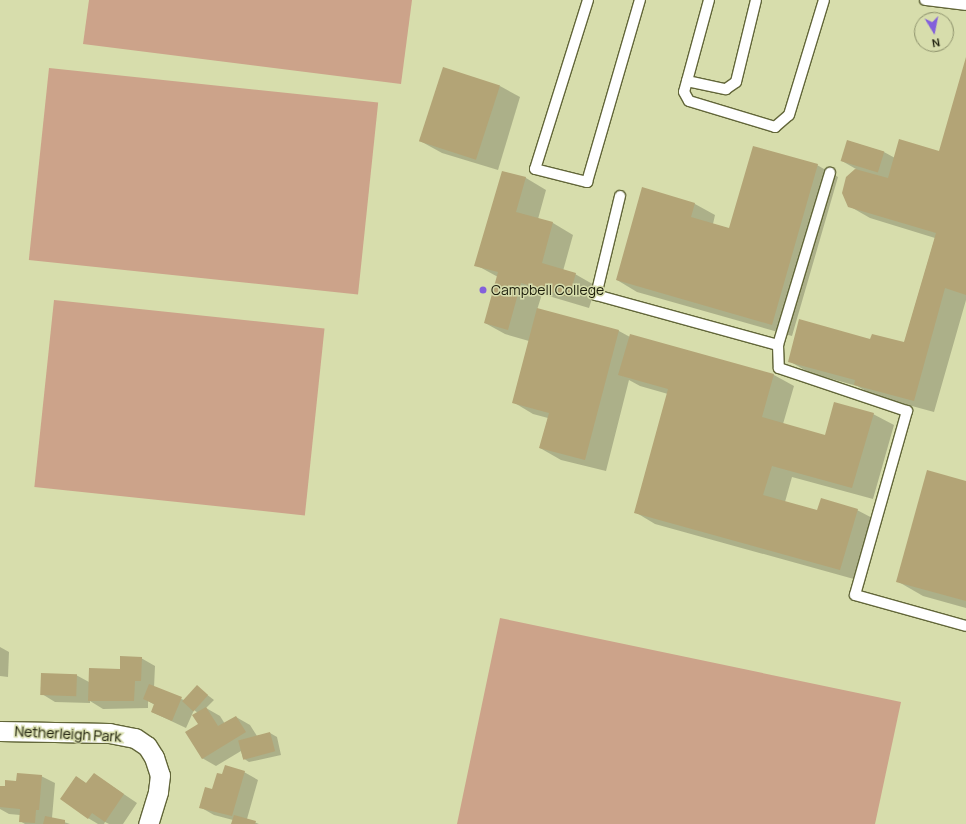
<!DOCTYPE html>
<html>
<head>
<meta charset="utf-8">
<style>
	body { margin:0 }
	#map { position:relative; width:966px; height:824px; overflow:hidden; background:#d7ddac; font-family:Manrope,sans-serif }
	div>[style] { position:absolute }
	.green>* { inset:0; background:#cca38a; transform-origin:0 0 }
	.shadow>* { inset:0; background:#0003 }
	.building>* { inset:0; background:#b3a476; transform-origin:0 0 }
	.roads { filter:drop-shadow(1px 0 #626639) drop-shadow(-1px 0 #626639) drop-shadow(0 1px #626639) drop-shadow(0 -1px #626639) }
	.lane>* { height:10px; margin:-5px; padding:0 5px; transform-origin:5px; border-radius:5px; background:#fff }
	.street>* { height:19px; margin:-9.5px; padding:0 9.5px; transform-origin:9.5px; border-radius:9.5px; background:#fff }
	.dots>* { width:11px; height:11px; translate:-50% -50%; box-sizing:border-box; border:2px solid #d7ddac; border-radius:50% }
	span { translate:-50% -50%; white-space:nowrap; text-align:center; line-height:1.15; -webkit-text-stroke:3px #d7ddac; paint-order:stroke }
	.poi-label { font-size:14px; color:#1d1e0c }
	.left { translate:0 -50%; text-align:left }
	.street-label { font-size:14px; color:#1d1e0c }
	.north { position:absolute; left:914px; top:12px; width:40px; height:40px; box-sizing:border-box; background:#d7ddac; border:1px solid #8d916c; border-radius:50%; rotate:170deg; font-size:11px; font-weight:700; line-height:16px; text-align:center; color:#1d1e0c }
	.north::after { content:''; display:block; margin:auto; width:14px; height:18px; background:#8360db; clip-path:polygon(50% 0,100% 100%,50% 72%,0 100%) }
</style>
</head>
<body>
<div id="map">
	<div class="green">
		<i style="clip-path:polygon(89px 0,412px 0,401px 84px,83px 44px)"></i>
		<i style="left:49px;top:68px;width:331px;height:193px;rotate:6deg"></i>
		<i style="left:54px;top:300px;width:272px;height:188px;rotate:6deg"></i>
		<i style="clip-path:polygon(500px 618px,901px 702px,875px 824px,457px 824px)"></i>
	</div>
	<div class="shadow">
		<i style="clip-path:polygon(966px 60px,966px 300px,934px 412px,875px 396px,857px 386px,810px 373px,789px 361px,904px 344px,935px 238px,870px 218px,849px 206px,847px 177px,856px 169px,842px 161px,848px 141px,884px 152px,895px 158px,940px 152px)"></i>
		<i style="clip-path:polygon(500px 86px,520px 97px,498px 170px,442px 153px,422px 142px)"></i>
		<i style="clip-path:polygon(817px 165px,838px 177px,792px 336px,637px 292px,617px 280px,643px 189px,695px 204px,715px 215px,713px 224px,730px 229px)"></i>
		<i style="clip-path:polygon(503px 172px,526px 178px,546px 190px,538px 219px,553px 223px,573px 235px,563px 271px,575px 274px,596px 286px,589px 308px,542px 294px,537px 310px,619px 331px,630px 337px,774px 375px,794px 386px,783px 424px,826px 436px,873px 414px,894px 425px,873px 499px,792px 477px,785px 502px,818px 512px,857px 510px,878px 521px,861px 581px,655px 524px,635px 512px,668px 394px,640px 386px,629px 380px,606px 471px,561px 460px,540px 448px,548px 418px,533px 414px,513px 402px,529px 341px,505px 334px,485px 323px,498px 277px,476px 265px)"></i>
		<i style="clip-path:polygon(966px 482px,966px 608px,923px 596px,897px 581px)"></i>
		<i style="clip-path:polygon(0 647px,9px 652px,8px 677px,0 676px)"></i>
		<i style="clip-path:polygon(141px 658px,155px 666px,154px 688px,184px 700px,197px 687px,214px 700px,206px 708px,220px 716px,225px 724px,236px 717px,250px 725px,257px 736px,270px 733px,277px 737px,281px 755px,249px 762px,243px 758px,241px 751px,216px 766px,202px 758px,198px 713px,194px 710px,186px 728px,152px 712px,155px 705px,148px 701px,148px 708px,103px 709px,90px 701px,90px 703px,55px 702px,42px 694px,76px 675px,89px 682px,121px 670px)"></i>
		<i style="clip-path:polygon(244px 772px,258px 780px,247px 819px,259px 824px,232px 824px,233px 820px,214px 815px,200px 807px,223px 776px)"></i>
		<i style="clip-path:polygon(94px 774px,137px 803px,123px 824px,109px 824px,105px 822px,104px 824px,98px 824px,88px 818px,77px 777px,87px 784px)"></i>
		<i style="clip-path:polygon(41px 776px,55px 783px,52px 818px,70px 824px,25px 824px,20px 821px,20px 815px,9px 814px,0 809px,0 787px,6px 787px,17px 782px)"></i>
	</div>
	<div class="building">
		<i style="clip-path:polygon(966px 57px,966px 295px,945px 288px,914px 401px,854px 385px,855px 380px,788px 362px,799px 319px,870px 339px,872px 334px,904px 342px,936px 233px,848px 207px,842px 193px,846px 177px,855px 169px,888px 178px,899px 139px,939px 151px)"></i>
		<i style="left:443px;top:67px;width:60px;height:78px;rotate:18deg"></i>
		<i style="left:847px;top:140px;width:39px;height:22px;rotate:17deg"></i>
		<i style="clip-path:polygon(753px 146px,818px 164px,772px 325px,616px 280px,642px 187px,695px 203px,691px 217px,729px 228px)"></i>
		<i style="clip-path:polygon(502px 171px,526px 177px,516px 212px,553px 222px,542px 263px,576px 273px,569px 297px,521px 283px,508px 330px,484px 323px,498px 272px,474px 266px)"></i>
		<i style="clip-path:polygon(537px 308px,619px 330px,585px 460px,539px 448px,549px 413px,512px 403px)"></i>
		<i style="clip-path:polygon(630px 334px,774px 374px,762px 417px,825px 435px,834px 402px,874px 413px,852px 488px,772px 466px,763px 495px,817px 510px,821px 498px,858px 509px,840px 570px,634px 513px,668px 389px,618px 375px)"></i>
		<i style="clip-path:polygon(927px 470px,966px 481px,966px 601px,896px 582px)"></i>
		<i style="clip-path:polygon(120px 656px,142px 657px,141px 681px,135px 681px,134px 701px,88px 701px,89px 668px,120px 669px)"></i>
		<i style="left:41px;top:673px;width:36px;height:22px;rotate:2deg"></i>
		<i style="clip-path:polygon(149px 684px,182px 697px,172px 721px,151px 712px,154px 704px,143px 699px)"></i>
		<i style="left:197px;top:685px;width:15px;height:22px;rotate:42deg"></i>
		<i style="clip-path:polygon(206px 707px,218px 726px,236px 716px,246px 732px,202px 759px,185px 732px,198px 724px,192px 715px)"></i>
		<i style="left:270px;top:732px;width:20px;height:33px;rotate:75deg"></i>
		<i style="clip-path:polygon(225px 765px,245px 771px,232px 816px,199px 808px,205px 787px,212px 789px,217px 773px,222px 774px)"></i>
		<i style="clip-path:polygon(17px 773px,42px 775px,39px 810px,36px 810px,35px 823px,19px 822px,20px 809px,0 807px,0 786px,5px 786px,5px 780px,16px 781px)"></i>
		<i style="clip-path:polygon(94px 773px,124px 794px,105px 822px,92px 813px,88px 819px,60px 799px,76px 776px,86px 783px)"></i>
		<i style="clip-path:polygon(234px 815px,256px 821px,255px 824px,231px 824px)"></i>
		<i style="clip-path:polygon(45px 816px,65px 820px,65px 824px,43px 824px)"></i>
	</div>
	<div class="roads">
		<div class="lane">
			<i style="left:588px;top:0;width:177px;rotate:107.4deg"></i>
			<i style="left:535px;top:169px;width:54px;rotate:14deg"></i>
			<i style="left:587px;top:182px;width:190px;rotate:-73.8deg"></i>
			<i style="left:709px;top:0;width:95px;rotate:105.2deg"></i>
			<i style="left:684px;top:92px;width:10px;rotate:61deg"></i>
			<i style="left:689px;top:101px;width:90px;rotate:16.8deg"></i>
			<i style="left:775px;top:127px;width:18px;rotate:-41deg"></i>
			<i style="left:789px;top:115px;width:120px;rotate:-73.1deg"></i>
			<i style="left:925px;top:0;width:41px;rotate:7deg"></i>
			<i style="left:687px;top:81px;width:40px;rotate:12deg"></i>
			<i style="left:726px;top:89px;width:12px;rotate:-35deg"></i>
			<i style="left:736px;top:82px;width:84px;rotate:-76.3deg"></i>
			<i style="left:620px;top:196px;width:102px;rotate:103.6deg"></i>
			<i style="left:596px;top:295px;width:189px;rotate:15.4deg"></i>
			<i style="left:778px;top:345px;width:23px;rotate:88deg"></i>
			<i style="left:779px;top:368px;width:135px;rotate:18.6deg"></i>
			<i style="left:907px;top:411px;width:191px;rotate:105.8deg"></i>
			<i style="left:855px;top:595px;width:115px;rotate:15.6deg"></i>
			<i style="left:778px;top:345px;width:180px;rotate:-73.2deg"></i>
		</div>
		<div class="street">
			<i style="left:0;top:731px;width:109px;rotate:1.1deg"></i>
			<i style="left:109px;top:733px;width:26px;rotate:11deg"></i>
			<i style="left:135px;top:738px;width:14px;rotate:34deg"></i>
			<i style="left:147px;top:746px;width:13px;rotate:58deg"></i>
			<i style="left:154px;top:757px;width:19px;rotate:72deg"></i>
			<i style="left:160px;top:775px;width:17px;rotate:97deg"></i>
			<i style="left:158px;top:792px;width:34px;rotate:107deg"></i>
		</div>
	</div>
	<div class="dots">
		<i style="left:483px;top:290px;background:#8360db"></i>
	</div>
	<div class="poi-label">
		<span class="left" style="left:491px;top:290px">Campbell College</span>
	</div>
	<div class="street-label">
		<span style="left:68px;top:734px;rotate:3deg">Netherleigh Park</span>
	</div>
	<div class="north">N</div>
</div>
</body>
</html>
